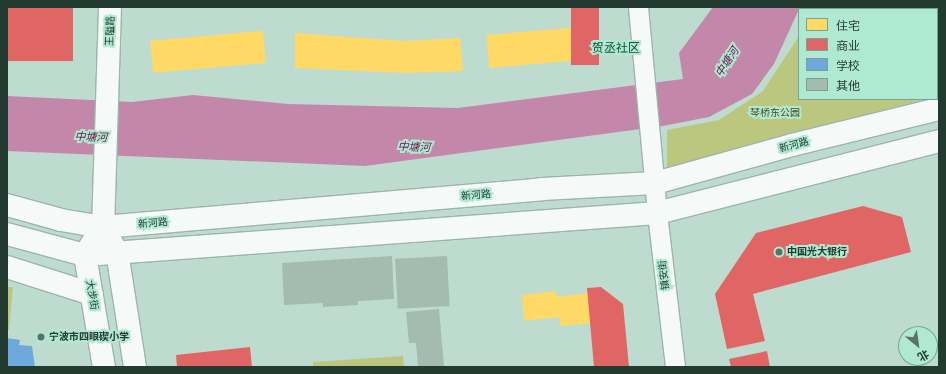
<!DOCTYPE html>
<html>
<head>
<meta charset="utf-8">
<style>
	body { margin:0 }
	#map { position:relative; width:946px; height:374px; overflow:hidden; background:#bddccf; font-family:Lato,"Noto Sans SC",sans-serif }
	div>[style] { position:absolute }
	.green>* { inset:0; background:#bbc77f }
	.water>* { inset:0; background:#c388a9 }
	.homes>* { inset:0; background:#ffd966; transform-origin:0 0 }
	.shops>* { inset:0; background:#e06666; transform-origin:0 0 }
	.schools>* { inset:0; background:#6fa8dc }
	.building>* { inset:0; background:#a3bbb1; transform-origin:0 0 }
	.roads { filter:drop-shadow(1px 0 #9db4ab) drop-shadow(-1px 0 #9db4ab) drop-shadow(0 1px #9db4ab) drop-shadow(0 -1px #9db4ab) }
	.minor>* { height:19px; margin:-9.5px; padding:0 9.5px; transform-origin:9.5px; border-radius:9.5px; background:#f5faf8 }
	.secondary>* { height:22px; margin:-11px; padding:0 11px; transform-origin:11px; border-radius:11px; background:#f5faf8 }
	.dots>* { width:11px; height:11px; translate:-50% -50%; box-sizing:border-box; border:2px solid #b0e9d2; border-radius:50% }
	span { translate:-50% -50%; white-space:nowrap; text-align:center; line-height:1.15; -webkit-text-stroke:4px #b0e9d2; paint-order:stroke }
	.street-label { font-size:10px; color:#233a31 }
	.park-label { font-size:10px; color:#4a4919 }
	.poi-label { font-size:10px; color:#233a31; font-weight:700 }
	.left { translate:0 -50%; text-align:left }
	.water-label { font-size:11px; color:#6f154d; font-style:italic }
	.quarter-label { font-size:12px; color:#154d3b }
	.frame { position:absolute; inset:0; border:8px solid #233a31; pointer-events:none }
	.legend { position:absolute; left:798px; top:8px; width:140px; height:92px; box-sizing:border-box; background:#b0e9d2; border:1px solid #78a392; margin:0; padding:5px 7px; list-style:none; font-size:12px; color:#233a31 }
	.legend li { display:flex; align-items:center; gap:8px; height:20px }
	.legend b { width:20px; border:1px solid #78a392 }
	.north { position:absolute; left:898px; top:326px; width:40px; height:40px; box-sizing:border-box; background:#b0e9d2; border:1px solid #78a392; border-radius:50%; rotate:151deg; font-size:11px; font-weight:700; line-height:16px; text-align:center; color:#233a31 }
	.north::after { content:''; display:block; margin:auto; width:14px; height:18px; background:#597368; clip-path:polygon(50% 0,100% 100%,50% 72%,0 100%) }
</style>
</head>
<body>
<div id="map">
	<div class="green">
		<i style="clip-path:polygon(820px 7px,939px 7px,939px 95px,937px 96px,937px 9px,819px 9px)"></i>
		<i style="clip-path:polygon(799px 36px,799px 99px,925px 99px,667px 169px,667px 130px,719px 120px,763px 91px)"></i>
		<i style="clip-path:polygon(7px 287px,13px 287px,9px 330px,7px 329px)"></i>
		<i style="clip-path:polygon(403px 356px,404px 367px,313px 367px,313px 362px)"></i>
	</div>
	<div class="water">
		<i style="clip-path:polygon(713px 7px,800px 7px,774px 64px,752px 94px,709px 117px,663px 126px,365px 166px,7px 151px,7px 96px,132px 102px,193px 95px,288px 104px,458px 108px,683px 79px,679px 53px)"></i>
	</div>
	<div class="homes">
		<i style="clip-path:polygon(11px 7px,34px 7px,36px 28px,64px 25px,66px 54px,30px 58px,28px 41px,22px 41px,24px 58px,7px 59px,7px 31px,12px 30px)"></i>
		<i style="left:591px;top:26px;width:33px;height:105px;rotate:85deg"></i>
		<i style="left:263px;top:31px;width:32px;height:113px;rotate:85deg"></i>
		<i style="clip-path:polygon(295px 33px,403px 41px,460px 38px,463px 71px,405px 73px,295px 68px)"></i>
		<i style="left:901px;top:220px;width:29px;height:169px;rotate:76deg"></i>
		<i style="clip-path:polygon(556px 291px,557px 297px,598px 292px,601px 322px,560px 326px,559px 317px,524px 321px,522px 295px)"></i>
	</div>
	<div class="shops">
		<i style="left:7px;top:7px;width:66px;height:54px"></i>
		<i style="left:571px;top:7px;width:28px;height:58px"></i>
		<i style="clip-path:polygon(863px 206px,902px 217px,911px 252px,753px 294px,765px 341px,727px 349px,715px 294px,756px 233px)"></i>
		<i style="clip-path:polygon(601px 287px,623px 304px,629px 367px,594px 367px,587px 288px)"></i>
		<i style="clip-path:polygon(250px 347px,252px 367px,177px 367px,176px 355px)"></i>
		<i style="clip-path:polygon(767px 351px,770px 367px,731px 367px,729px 359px)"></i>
	</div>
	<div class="schools">
		<i style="clip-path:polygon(7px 338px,20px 340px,19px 345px,32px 346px,35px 367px,7px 367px)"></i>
	</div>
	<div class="building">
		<i style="clip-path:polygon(392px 256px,394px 299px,358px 301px,358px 305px,323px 307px,323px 303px,284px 305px,282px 263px)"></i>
		<i style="left:447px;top:256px;width:50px;height:52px;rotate:87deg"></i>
		<i style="clip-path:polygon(439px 309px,444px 367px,418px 367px,416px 343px,409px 343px,406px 312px)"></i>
	</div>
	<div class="roads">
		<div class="minor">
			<i style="left:638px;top:7px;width:207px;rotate:84.7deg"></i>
			<i style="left:657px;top:213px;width:155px;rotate:83.3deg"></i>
		</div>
		<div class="secondary">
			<i style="left:110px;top:7px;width:220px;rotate:91.8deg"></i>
			<i style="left:103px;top:227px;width:29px;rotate:61deg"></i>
			<i style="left:117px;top:252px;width:116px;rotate:81.1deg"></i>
			<i style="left:7px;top:205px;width:56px;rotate:15.5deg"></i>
			<i style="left:61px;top:220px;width:43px;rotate:9.5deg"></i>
			<i style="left:103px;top:227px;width:441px;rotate:-4.9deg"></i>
			<i style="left:542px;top:189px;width:113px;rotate:-3deg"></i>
			<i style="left:655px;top:183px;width:142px;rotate:-15.5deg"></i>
			<i style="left:792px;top:145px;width:151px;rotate:-13.8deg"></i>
			<i style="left:7px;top:234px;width:81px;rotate:15.1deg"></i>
			<i style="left:85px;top:255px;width:574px;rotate:-4.2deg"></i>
			<i style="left:657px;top:213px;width:291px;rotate:-14.3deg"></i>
			<i style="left:92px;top:243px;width:14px;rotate:120deg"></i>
			<i style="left:85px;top:255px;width:114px;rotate:80.4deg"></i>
			<i style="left:7px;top:267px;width:89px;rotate:17.6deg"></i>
		</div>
	</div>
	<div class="dots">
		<i style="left:779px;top:252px;background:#597368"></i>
		<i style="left:41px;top:337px;background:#597368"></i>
	</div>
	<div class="street-label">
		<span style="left:110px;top:31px;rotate:-88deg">王隘路</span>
		<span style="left:794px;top:145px;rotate:-15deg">新河路</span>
		<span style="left:476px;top:195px;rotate:-5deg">新河路</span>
		<span style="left:153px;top:223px;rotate:-5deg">新河路</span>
		<span style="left:664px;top:275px;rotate:-97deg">镇安街</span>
		<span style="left:92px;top:295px;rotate:80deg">大步街</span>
	</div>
	<div class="park-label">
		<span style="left:775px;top:113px">琴桥东公园</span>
	</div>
	<div class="poi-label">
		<span class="left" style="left:787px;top:252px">中国光大银行</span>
		<span class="left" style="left:49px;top:337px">宁波市四眼碶小学</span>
	</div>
	<div class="water-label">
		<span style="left:727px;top:62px;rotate:-57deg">中塘河</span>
		<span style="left:91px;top:137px;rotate:2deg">中塘河</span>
		<span style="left:414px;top:147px;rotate:2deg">中塘河</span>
	</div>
	<div class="quarter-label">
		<span style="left:616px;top:48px">贺丞社区</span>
	</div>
	<div class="frame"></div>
	<ul class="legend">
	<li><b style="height:11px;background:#ffd966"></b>住宅</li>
	<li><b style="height:11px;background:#e06666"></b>商业</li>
	<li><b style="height:11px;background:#6fa8dc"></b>学校</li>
	<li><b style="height:11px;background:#a3bbb1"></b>其他</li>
	</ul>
	<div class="north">北</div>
</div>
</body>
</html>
